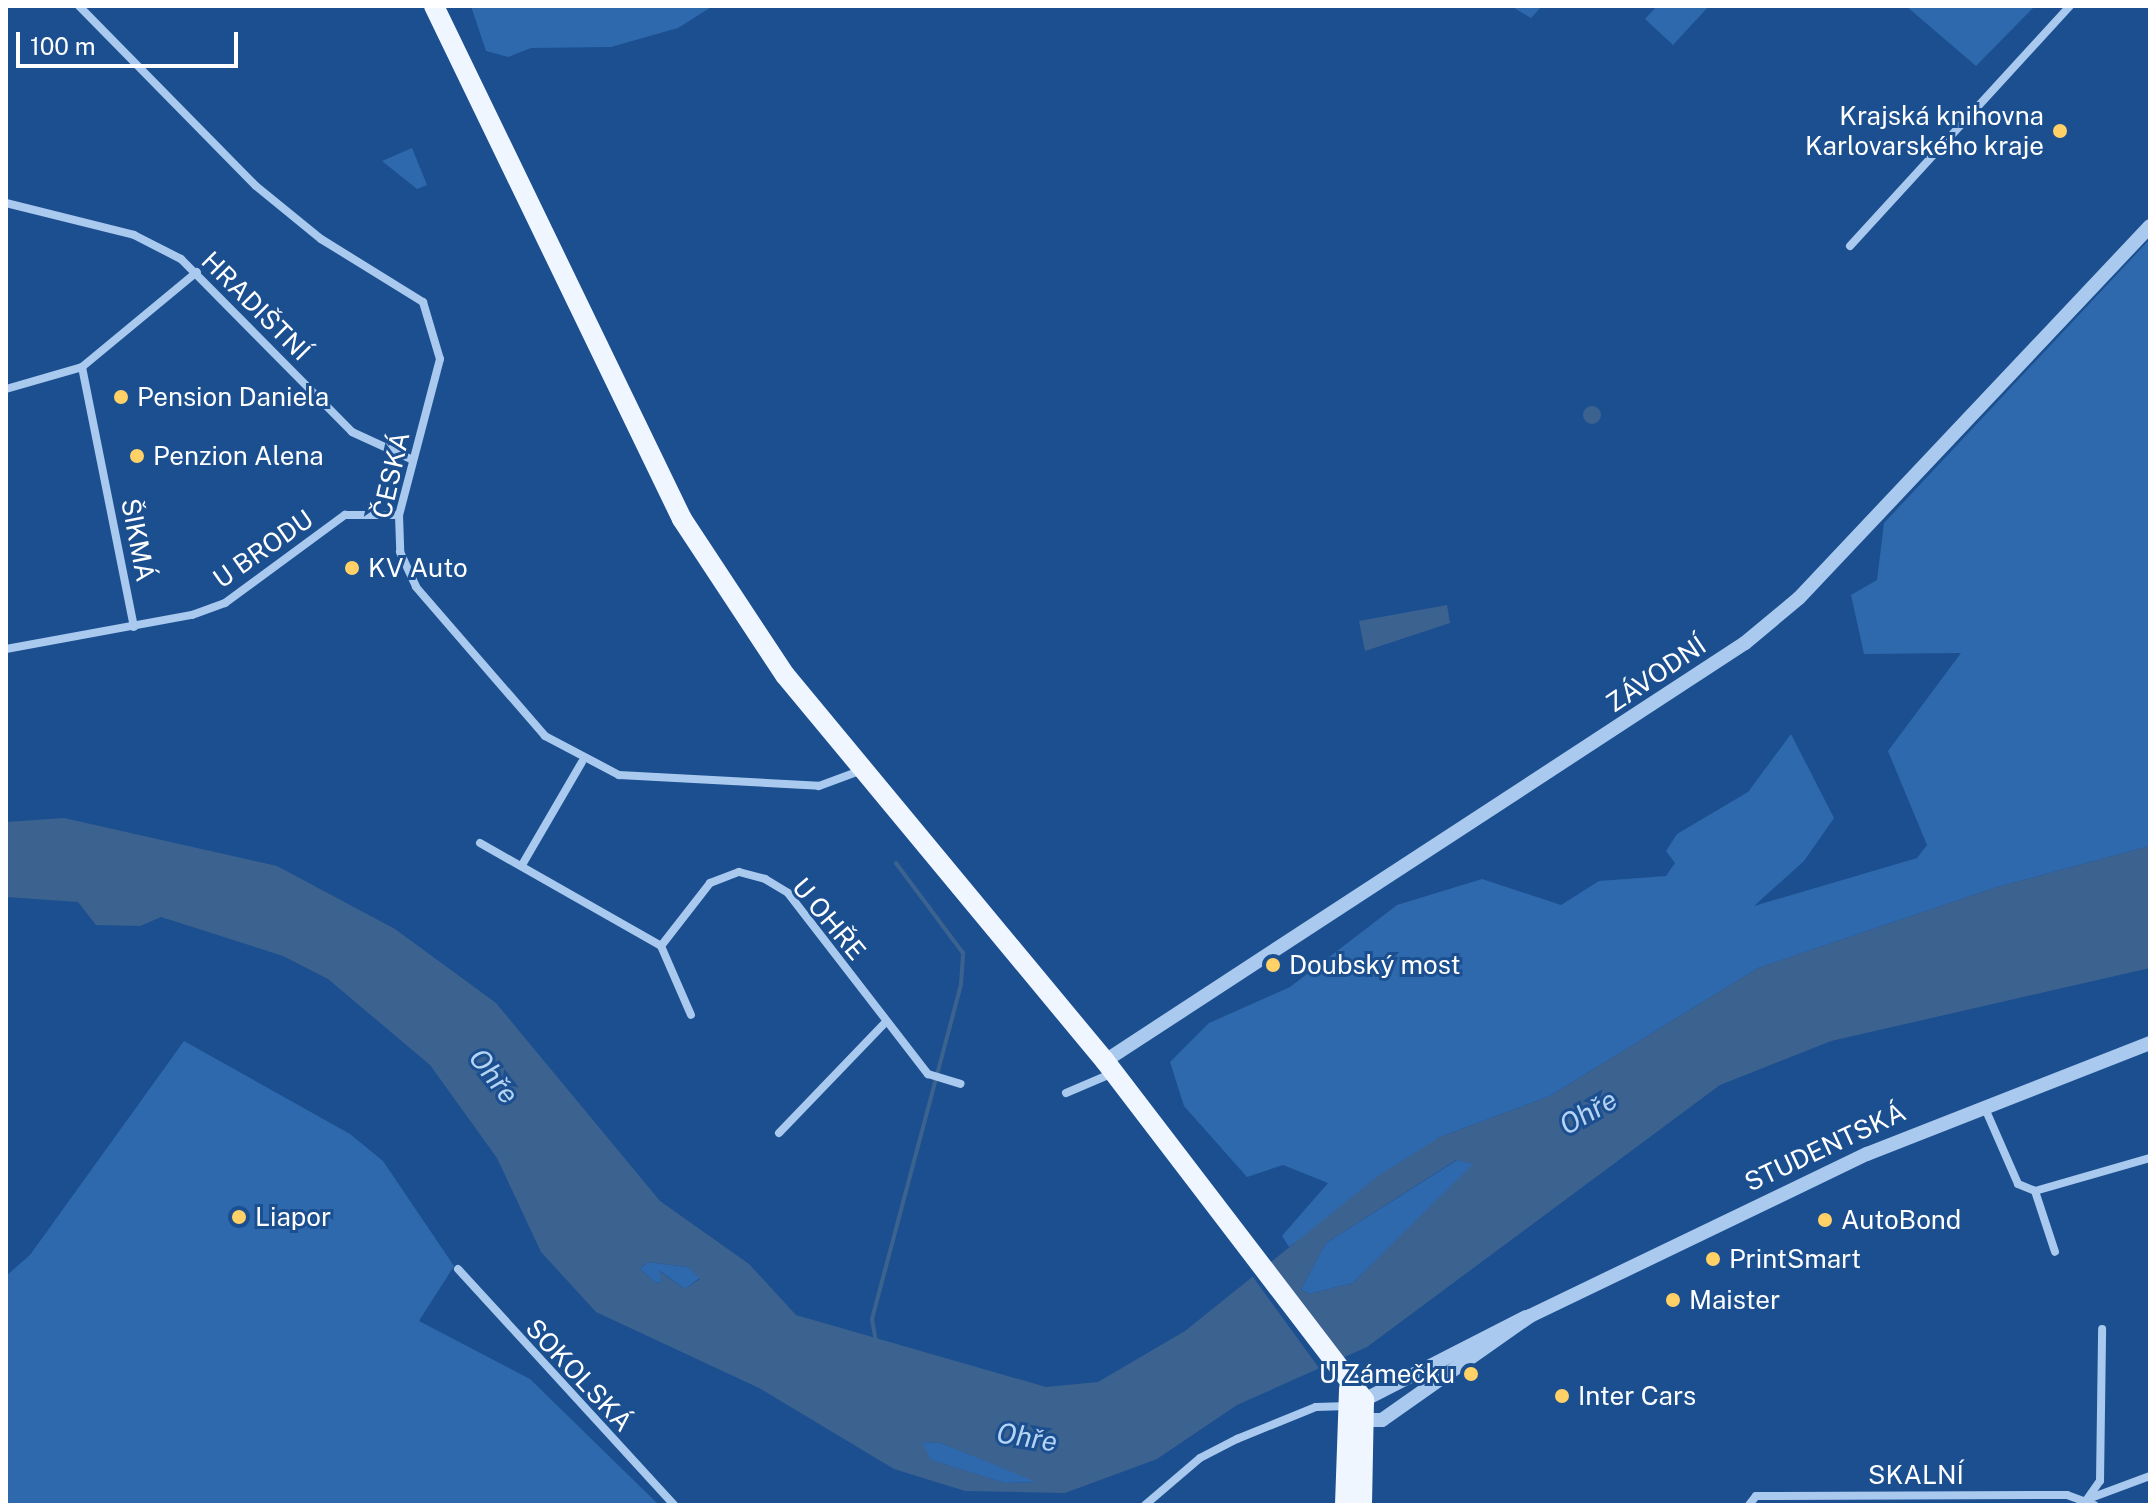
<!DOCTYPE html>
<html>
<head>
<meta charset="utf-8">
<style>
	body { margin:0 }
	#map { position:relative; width:2156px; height:1511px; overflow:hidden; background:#1b4f8f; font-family:"Public Sans",sans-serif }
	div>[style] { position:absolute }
	.green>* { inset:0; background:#2e69ad }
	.water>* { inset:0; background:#3c6290 }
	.round { border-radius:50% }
	.pier>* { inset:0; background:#1b4f8f; transform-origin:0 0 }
	.stream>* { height:4px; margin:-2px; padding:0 2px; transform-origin:2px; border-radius:2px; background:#3c6290 }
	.minor>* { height:8px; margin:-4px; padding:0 4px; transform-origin:4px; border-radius:4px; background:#a9c9ee }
	.tertiary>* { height:14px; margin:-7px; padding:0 7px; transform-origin:7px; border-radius:7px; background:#a9c9ee }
	.primary>* { height:20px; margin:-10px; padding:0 10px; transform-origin:10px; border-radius:10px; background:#f0f6ff }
	.dots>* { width:22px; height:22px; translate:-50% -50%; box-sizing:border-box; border:4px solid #1b4f8f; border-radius:50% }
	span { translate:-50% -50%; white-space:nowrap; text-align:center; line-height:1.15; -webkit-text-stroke:6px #1b4f8f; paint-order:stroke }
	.poi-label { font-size:26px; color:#fff }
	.right { translate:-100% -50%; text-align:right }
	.left { translate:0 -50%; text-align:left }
	.street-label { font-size:26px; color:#fff }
	.water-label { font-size:28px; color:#b5d3f5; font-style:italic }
	.frame { position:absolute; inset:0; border:8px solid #fff; pointer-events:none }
	.scale { position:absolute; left:16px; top:32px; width:222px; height:36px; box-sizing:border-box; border:4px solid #fff; border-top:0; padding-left:10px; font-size:24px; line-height:28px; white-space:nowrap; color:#fff; -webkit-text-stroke:6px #1b4f8f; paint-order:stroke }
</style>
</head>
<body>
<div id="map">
	<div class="green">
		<i style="clip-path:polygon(471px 6px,713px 6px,678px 28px,611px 47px,531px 48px,508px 57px,486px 51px)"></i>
		<i style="clip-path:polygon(1511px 6px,1542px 6px,1531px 18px)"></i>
		<i style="clip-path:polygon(1657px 6px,1709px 6px,1673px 45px,1645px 19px)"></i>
		<i style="clip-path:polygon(1906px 6px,2035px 6px,1976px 66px)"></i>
		<i style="clip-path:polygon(412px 148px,427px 185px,417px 189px,382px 161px)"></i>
		<i style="clip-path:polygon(2150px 239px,2150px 846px,1994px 888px,1758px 968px,1550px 1096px,1440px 1137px,1289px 1247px,1282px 1236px,1328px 1183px,1283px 1165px,1247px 1177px,1184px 1106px,1170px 1062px,1209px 1023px,1290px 987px,1397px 905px,1482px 879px,1561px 905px,1599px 881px,1666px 876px,1675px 863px,1666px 851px,1677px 834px,1748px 792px,1791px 734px,1834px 818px,1804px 861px,1754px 906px,1917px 858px,1927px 845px,1888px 751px,1961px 653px,1864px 654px,1851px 595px,1877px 580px,1884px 523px)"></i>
		<i style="clip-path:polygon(184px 1041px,350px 1134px,383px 1161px,454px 1266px,419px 1321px,530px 1379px,659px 1505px,6px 1505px,6px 1276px,30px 1255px)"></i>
		<i style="clip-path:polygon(1457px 1160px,1474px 1164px,1353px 1283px,1309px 1294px,1301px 1289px,1326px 1243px)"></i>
		<i style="clip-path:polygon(648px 1262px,688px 1267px,700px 1278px,685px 1289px,660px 1271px,662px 1283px,655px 1282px,640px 1269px)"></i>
		<i style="clip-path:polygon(941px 1443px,1033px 1479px,1036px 1482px,1005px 1483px,930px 1460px,921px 1450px,922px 1442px)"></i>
	</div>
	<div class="water">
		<i class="round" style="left:1583px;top:406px;width:18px;height:18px"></i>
		<i style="clip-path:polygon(1447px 605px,1450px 623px,1365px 651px,1359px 621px)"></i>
		<i style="clip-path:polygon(evenodd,64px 818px,277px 866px,395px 929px,496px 1003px,660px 1201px,749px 1264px,796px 1315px,1046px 1387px,1098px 1382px,1185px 1331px,1378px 1176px,1440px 1137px,1550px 1096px,1758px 968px,1994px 888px,2150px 846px,2150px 968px,1831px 1041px,1720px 1085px,1367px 1347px,1237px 1405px,1157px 1459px,1065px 1493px,965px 1491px,894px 1469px,759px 1388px,596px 1312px,541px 1252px,497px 1158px,430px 1065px,328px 979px,283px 956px,161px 917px,140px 926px,96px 925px,78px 902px,6px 897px,6px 822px,64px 818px,1456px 1160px,1473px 1164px,1353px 1283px,1309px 1294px,1301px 1289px,1326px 1243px,1456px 1160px,64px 818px,648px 1262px,688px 1267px,700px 1279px,685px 1289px,659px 1271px,662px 1283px,655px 1282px,640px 1269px,648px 1262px,64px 818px,922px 1442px,941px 1443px,1036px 1482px,1005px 1483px,931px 1460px,922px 1442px)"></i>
	</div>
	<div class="pier">
		<i style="left:1268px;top:1257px;width:130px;height:24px;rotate:54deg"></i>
	</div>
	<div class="stream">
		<i style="left:876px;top:1342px;width:23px;rotate:-100deg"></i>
		<i style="left:872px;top:1319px;width:347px;rotate:-75.1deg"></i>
		<i style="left:961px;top:984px;width:31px;rotate:-86deg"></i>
		<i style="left:963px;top:953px;width:112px;rotate:-126.7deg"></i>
	</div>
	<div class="minor">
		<i style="left:79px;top:6px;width:252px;rotate:45.5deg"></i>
		<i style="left:256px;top:186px;width:84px;rotate:39.2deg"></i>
		<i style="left:321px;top:239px;width:120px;rotate:31.7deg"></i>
		<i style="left:423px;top:302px;width:59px;rotate:73.4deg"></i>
		<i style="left:440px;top:359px;width:161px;rotate:104.7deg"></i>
		<i style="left:399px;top:515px;width:37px;rotate:88deg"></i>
		<i style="left:400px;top:552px;width:38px;rotate:65deg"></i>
		<i style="left:416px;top:587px;width:197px;rotate:49.1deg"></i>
		<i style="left:545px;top:736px;width:84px;rotate:27.8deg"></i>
		<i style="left:619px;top:775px;width:200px;rotate:3.1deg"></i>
		<i style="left:819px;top:786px;width:46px;rotate:-20.4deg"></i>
		<i style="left:6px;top:203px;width:132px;rotate:14deg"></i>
		<i style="left:134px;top:235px;width:53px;rotate:27.1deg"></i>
		<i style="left:181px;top:259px;width:243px;rotate:45.3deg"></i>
		<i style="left:352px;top:432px;width:65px;rotate:24.6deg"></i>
		<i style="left:1850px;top:246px;width:326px;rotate:-47.5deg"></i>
		<i style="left:82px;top:367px;width:265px;rotate:78.7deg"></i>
		<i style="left:6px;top:389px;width:79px;rotate:-16.1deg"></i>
		<i style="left:82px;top:367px;width:149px;rotate:-39.6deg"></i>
		<i style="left:6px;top:649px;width:189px;rotate:-10.4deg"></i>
		<i style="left:192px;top:615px;width:35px;rotate:-20deg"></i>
		<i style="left:225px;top:603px;width:149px;rotate:-36.3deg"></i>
		<i style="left:345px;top:515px;width:54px"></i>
		<i style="left:480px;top:843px;width:208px;rotate:29.6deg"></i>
		<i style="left:661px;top:946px;width:75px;rotate:66.5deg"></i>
		<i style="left:522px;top:865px;width:119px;rotate:-59.8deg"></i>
		<i style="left:661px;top:946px;width:80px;rotate:-52.1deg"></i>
		<i style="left:710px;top:883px;width:31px;rotate:-21deg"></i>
		<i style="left:739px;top:872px;width:27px;rotate:15deg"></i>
		<i style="left:765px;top:879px;width:27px;rotate:31deg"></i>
		<i style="left:788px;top:893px;width:229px;rotate:52.3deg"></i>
		<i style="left:928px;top:1074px;width:34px;rotate:17deg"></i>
		<i style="left:1066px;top:1093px;width:51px;rotate:-23.1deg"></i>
		<i style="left:1984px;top:1106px;width:85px;rotate:66.4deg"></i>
		<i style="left:2018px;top:1184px;width:18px;rotate:22deg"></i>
		<i style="left:2035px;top:1191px;width:120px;rotate:-16deg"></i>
		<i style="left:779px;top:1133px;width:154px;rotate:-46.1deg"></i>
		<i style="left:2035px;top:1191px;width:64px;rotate:71.8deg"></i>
		<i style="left:458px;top:1269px;width:320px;rotate:47.5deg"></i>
		<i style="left:2088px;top:1499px;width:66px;rotate:-20.4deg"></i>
		<i style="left:1145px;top:1505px;width:72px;rotate:-40.5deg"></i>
		<i style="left:1200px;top:1458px;width:42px;rotate:-27.2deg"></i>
		<i style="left:1237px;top:1439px;width:85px;rotate:-22.1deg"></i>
		<i style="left:1316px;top:1407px;width:32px;rotate:-2deg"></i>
		<i style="left:1749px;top:1505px;width:11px;rotate:-52deg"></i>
		<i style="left:1756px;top:1496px;width:311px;rotate:-0.2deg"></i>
		<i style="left:2067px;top:1495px;width:29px;rotate:20deg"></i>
		<i style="left:2083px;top:1505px;width:29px;rotate:-55deg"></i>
		<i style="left:2100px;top:1481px;width:152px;rotate:-89.2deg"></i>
	</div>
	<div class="tertiary">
		<i style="left:1105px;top:1061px;width:764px;rotate:-33.15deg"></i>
		<i style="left:1745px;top:643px;width:70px;rotate:-39.8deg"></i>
		<i style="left:1799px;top:598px;width:511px;rotate:-46.66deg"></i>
		<i style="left:1356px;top:1404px;width:191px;rotate:-27.1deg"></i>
		<i style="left:1357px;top:1420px;width:25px"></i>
		<i style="left:1382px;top:1420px;width:181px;rotate:-35.1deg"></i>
		<i style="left:1530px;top:1316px;width:374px;rotate:-25.7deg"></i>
		<i style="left:1867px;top:1154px;width:304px;rotate:-21.4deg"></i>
	</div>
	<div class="primary">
		<i style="left:434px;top:6px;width:570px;rotate:64.2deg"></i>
		<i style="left:682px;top:519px;width:187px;rotate:56.6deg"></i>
		<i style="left:785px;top:675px;width:501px;rotate:50.34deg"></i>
		<i style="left:1105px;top:1061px;width:427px;rotate:52.6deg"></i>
		<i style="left:1364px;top:1400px;width:105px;rotate:91.1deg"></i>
		<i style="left:1345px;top:1505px;width:117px;rotate:-88deg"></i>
	</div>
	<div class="dots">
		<i style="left:2060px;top:131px;background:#ffd166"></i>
		<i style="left:121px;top:397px;background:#ffd166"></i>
		<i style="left:137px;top:456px;background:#ffd166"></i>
		<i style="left:352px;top:568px;background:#ffd166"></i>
		<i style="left:1273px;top:965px;background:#ffd166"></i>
		<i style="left:239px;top:1217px;background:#ffd166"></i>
		<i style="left:1825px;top:1220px;background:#ffd166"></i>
		<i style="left:1713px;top:1259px;background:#ffd166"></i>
		<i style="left:1673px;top:1300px;background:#ffd166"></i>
		<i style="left:1471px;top:1374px;background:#ffd166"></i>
		<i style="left:1562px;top:1396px;background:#ffd166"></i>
	</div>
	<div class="poi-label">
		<span class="right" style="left:2044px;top:131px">Krajská knihovna<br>Karlovarského kraje</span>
		<span class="left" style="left:137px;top:397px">Pension Daniela</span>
		<span class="left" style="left:153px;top:456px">Penzion Alena</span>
		<span class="left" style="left:368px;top:568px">KV Auto</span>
		<span class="left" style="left:1289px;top:965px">Doubský most</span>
		<span class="left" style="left:255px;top:1217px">Liapor</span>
		<span class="left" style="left:1841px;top:1220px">AutoBond</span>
		<span class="left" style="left:1729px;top:1259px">PrintSmart</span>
		<span class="left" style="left:1689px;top:1300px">Maister</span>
		<span class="right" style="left:1455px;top:1374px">U Zámečku</span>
		<span class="left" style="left:1578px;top:1396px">Inter Cars</span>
	</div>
	<div class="street-label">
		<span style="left:256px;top:306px;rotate:45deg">HRADIŠTNÍ</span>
		<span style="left:391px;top:475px;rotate:-77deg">ČESKÁ</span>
		<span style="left:138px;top:540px;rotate:79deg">ŠIKMÁ</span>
		<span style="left:263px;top:549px;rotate:-35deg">U BRODU</span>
		<span style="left:1656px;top:674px;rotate:-34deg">ZÁVODNÍ</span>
		<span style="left:829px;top:919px;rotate:50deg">U OHŘE</span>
		<span style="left:1825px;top:1147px;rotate:-25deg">STUDENTSKÁ</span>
		<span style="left:579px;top:1375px;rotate:47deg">SOKOLSKÁ</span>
		<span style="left:1916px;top:1475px">SKALNÍ</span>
	</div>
	<div class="water-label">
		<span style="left:494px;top:1076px;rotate:52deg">Ohře</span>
		<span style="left:1588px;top:1112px;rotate:-30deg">Ohře</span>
		<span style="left:1027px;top:1437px;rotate:9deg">Ohře</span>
	</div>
	<div class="frame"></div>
	<div class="scale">100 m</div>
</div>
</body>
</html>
